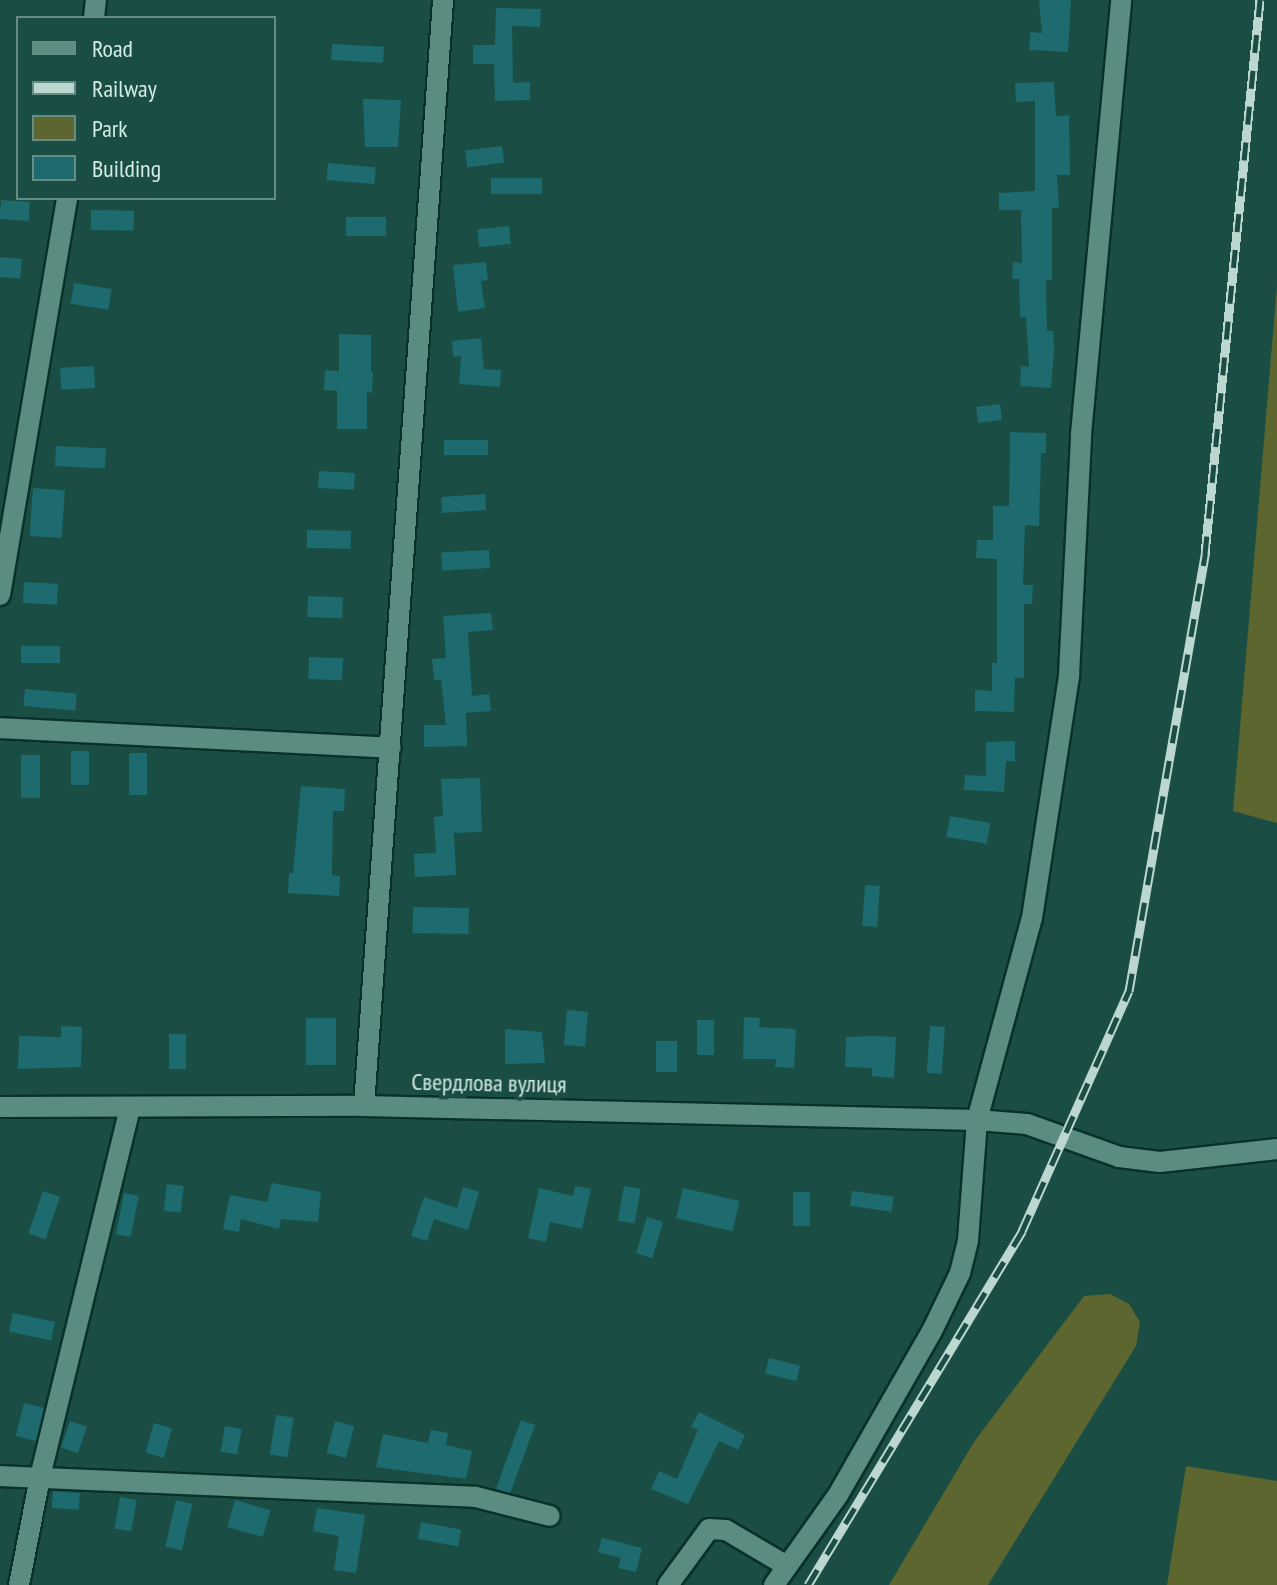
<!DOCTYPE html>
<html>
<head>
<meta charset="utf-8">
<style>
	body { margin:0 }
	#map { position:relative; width:1277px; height:1585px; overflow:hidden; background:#1a4d43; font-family:"PT Sans Narrow",sans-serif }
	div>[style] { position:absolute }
	.green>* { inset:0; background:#5c662e }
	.building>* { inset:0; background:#1d6b6e; transform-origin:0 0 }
	.roads { filter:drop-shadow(2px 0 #093129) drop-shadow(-2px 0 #093129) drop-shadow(0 2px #093129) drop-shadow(0 -2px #093129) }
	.minor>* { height:20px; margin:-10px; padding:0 10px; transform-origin:10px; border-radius:10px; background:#5a8c81 }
	.rail>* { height:9px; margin-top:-4.5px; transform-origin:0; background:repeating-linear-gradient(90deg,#1a4d43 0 18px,#bbd7d0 0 36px); box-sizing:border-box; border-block:2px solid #bbd7d0 }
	span { translate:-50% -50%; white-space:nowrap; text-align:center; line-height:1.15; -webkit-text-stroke:8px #1a4d43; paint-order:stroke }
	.street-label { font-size:24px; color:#d3ece5 }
	.legend { position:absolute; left:16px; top:16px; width:260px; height:184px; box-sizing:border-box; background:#1a4d43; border:2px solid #648d84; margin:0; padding:10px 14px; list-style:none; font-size:24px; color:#d3ece5 }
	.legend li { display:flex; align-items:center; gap:16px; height:40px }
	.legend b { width:40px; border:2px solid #648d84 }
</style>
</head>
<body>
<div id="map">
	<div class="green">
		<i style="clip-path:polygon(1277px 285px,1277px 823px,1233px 811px)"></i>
		<i style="clip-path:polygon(1110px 1294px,1129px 1304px,1140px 1322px,1136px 1346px,988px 1585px,889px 1585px,974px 1442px,1084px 1296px)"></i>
		<i style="clip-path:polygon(1186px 1466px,1277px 1481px,1277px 1585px,1167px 1585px)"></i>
	</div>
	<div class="building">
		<i style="clip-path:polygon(1039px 0,1071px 0,1068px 52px,1029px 50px,1030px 32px,1042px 33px)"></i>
		<i style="clip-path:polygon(496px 8px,541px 9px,540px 27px,512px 26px,513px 83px,530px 82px,530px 100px,495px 101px,494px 64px,473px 64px,473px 45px,495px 45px)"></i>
		<i style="left:332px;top:44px;width:52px;height:16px;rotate:3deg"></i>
		<i style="clip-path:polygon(1054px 82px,1056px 116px,1069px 115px,1070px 175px,1057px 175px,1059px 208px,1052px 208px,1052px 280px,1046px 280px,1047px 331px,1053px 331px,1054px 351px,1051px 388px,1020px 386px,1021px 366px,1029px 367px,1026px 317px,1020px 317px,1019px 279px,1012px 279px,1013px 262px,1022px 263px,1021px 210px,999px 210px,999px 193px,1035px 191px,1035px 101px,1016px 102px,1015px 83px)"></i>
		<i style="clip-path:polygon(363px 99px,401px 100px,398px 147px,365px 147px)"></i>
		<i style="left:502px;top:146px;width:17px;height:37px;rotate:83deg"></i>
		<i style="left:328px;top:163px;width:48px;height:17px;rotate:5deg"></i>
		<i style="left:542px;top:178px;width:16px;height:51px;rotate:90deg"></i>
		<i style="left:1px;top:200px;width:29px;height:19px;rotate:4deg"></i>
		<i style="left:91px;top:210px;width:43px;height:20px;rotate:1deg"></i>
		<i style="left:346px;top:217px;width:40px;height:19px"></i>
		<i style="left:509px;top:226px;width:18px;height:32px;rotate:84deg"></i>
		<i style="left:0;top:257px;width:22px;height:20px;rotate:5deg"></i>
		<i style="clip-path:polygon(486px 262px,488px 280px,481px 281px,485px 308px,458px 312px,453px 265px)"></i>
		<i style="left:74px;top:283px;width:38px;height:21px;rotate:9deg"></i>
		<i style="clip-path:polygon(339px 334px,371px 335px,371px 372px,373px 373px,372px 393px,367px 392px,367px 429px,337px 429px,337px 391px,324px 390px,325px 370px,339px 371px)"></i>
		<i style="clip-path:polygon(481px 338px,484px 369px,501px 370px,500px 387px,459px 384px,461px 356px,453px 357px,452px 341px)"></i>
		<i style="left:94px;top:366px;width:22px;height:34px;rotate:87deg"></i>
		<i style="left:1000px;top:404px;width:16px;height:24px;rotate:83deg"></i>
		<i style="clip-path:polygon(1010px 432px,1046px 433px,1046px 453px,1041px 453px,1039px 526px,1025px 525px,1023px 585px,1033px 585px,1032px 604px,1024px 604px,1024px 678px,1015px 678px,1014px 712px,975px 711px,975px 690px,992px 691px,992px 663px,997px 663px,997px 559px,976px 558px,977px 540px,993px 540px,993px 506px,1009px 506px)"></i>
		<i style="left:488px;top:440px;width:15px;height:44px;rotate:90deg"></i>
		<i style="left:56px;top:446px;width:50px;height:20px;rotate:3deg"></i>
		<i style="left:319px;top:471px;width:36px;height:17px;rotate:3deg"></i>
		<i style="left:33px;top:488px;width:32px;height:48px;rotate:4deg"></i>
		<i style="left:485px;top:494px;width:16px;height:44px;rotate:86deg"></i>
		<i style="left:307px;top:530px;width:44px;height:18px;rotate:1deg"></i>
		<i style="left:489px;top:550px;width:18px;height:48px;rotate:87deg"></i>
		<i style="left:24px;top:582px;width:34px;height:21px;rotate:3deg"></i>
		<i style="left:308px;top:596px;width:35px;height:21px;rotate:2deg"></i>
		<i style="clip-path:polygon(491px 613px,493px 630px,468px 632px,472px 696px,489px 694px,491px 711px,466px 713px,467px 746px,424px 747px,424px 725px,446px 725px,441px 680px,434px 680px,432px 659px,446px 658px,443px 616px)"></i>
		<i style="left:21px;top:646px;width:39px;height:17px"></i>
		<i style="left:309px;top:657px;width:34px;height:22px;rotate:2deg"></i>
		<i style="left:25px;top:689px;width:52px;height:17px;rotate:5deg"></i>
		<i style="clip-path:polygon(1015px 741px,1015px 761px,1006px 761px,1004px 792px,964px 790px,965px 775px,986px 776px,986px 742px)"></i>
		<i style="left:71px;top:751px;width:18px;height:34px"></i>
		<i style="left:129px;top:753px;width:18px;height:42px"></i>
		<i style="left:21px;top:755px;width:19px;height:43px"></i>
		<i style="clip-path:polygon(480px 778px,482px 832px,454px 833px,456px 875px,415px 877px,414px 854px,436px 853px,434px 817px,443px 816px,441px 779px)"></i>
		<i style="clip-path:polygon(301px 786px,345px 789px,344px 811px,333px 811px,332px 875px,340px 876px,339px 896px,288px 893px,289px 873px,293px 873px)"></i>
		<i style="left:950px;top:816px;width:41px;height:21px;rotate:10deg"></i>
		<i style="left:865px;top:885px;width:15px;height:41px;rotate:4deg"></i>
		<i style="left:413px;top:907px;width:56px;height:26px;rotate:1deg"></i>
		<i style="left:567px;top:1010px;width:21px;height:35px;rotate:5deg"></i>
		<i style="clip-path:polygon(744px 1017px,760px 1018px,759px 1027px,796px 1029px,794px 1068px,775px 1067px,776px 1059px,743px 1059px)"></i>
		<i style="left:306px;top:1018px;width:30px;height:47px"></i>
		<i style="left:697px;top:1020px;width:17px;height:35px"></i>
		<i style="clip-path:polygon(61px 1026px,82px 1027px,81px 1067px,18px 1069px,19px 1036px,61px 1037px)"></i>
		<i style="left:930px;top:1026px;width:15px;height:47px;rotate:4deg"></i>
		<i style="clip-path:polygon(505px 1029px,542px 1032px,545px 1063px,505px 1064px)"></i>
		<i style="left:169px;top:1034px;width:17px;height:35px"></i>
		<i style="clip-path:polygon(874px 1036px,896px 1037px,894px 1078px,872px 1076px,872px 1068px,845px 1067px,846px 1037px)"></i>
		<i style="left:656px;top:1041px;width:21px;height:31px"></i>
		<i style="clip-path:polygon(272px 1183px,321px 1192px,318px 1222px,281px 1219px,279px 1229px,241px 1219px,239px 1232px,223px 1229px,230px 1195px,267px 1202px)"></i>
		<i style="left:167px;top:1184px;width:17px;height:27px;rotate:7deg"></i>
		<i style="clip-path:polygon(575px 1186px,591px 1189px,582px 1229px,550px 1222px,546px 1242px,528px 1238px,539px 1188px,573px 1196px)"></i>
		<i style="left:624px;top:1186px;width:17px;height:35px;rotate:10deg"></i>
		<i style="clip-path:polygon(463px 1187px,479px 1192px,468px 1230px,434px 1219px,427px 1241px,411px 1236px,424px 1197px,457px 1208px)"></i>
		<i style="left:683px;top:1188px;width:58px;height:31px;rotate:13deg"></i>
		<i style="left:43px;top:1191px;width:18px;height:45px;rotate:19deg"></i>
		<i style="left:852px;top:1191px;width:42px;height:15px;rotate:8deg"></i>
		<i style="left:793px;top:1192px;width:17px;height:34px"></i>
		<i style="left:124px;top:1193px;width:15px;height:42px;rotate:11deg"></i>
		<i style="left:647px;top:1217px;width:17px;height:38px;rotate:17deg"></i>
		<i style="left:13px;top:1313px;width:43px;height:19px;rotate:12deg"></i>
		<i style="left:769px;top:1358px;width:32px;height:16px;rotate:14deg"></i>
		<i style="left:24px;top:1403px;width:21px;height:34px;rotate:14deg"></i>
		<i style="clip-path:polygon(699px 1412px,745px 1435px,738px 1450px,719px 1441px,688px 1504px,651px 1489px,659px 1471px,677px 1479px,698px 1430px,691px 1427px)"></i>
		<i style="left:276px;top:1415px;width:18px;height:40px;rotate:9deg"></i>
		<i style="left:521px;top:1420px;width:15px;height:73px;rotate:20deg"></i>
		<i style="left:70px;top:1421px;width:18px;height:28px;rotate:19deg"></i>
		<i style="left:335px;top:1421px;width:20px;height:33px;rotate:15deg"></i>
		<i style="left:154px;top:1423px;width:19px;height:31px;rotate:16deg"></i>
		<i style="left:225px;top:1426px;width:17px;height:26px;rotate:10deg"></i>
		<i style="clip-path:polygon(431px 1430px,448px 1433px,446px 1445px,472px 1451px,466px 1479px,376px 1467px,383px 1434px,428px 1443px)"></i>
		<i style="left:53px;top:1491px;width:27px;height:17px;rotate:4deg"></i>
		<i style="left:120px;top:1497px;width:17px;height:32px;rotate:10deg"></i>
		<i style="left:176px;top:1500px;width:17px;height:48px;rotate:13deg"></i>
		<i style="left:235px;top:1500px;width:37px;height:28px;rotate:16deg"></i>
		<i style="clip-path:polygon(317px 1508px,365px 1515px,356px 1573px,334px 1570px,339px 1536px,313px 1531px)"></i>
		<i style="left:421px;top:1522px;width:41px;height:17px;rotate:11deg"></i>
		<i style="clip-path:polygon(602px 1538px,642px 1548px,636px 1572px,618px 1568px,621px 1558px,598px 1552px)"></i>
	</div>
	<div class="roads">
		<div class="minor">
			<i style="left:94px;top:18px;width:18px;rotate:-84deg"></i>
			<i style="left:0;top:595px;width:403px;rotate:-80.4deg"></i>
			<i style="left:0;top:728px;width:391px;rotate:2.9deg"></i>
			<i style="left:364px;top:1106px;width:1109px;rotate:-85.91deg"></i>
			<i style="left:0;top:1107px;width:364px;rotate:-0.2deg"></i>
			<i style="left:364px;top:1106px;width:613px;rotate:1.31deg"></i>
			<i style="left:977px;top:1120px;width:50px;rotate:4.6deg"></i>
			<i style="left:1027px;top:1124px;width:98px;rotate:19.7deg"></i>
			<i style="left:1119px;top:1157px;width:41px;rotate:7deg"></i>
			<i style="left:1160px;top:1162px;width:118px;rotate:-6.3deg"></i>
			<i style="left:0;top:1476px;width:476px;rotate:2.5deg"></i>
			<i style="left:476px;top:1497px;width:76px;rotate:14.4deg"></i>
			<i style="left:19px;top:1585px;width:110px;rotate:-79deg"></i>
			<i style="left:40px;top:1477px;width:380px;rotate:-76.3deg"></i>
			<i style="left:668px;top:1585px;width:69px;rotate:-53.8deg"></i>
			<i style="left:709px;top:1529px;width:17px;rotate:3deg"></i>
			<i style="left:726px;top:1530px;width:71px;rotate:30.5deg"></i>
			<i style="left:774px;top:1585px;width:110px;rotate:-54.6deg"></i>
			<i style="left:838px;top:1495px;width:189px;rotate:-60.2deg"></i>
			<i style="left:932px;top:1331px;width:64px;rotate:-64.2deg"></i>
			<i style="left:960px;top:1273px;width:34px;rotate:-76deg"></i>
			<i style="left:968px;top:1240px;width:120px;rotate:-85.7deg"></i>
			<i style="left:977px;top:1120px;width:209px;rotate:-74.8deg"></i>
			<i style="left:1032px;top:918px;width:246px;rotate:-81.3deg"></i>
			<i style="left:1069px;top:675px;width:241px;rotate:-87.1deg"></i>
			<i style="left:1081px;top:434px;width:436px;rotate:-84.7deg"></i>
		</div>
	</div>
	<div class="rail">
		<i style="left:808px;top:1585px;width:414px;rotate:-58.8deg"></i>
		<i style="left:1022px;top:1231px;width:263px;rotate:-66deg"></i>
		<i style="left:1129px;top:991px;width:444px;rotate:-80.1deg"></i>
		<i style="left:1205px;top:554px;width:557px;rotate:-84.33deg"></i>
	</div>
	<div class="street-label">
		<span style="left:489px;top:1083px;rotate:1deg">Свердлова вулиця</span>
	</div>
	<ul class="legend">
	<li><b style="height:10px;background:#5a8c81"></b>Road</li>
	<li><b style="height:10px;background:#bbd7d0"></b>Railway</li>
	<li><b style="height:22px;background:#5c662e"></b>Park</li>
	<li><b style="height:22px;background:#1d6b6e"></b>Building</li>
	</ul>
</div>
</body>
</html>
